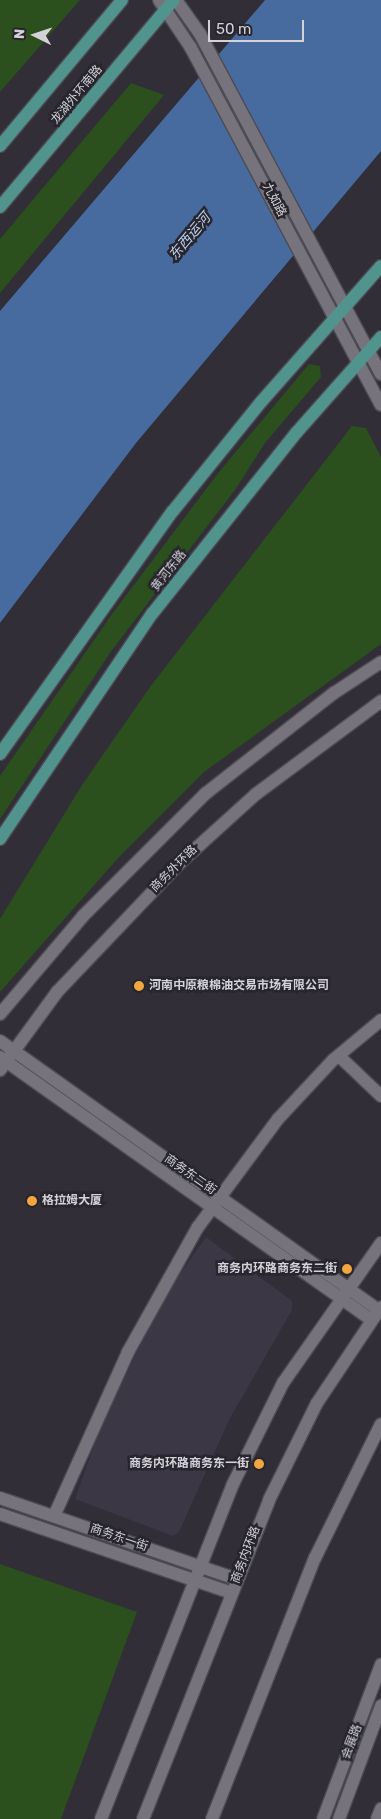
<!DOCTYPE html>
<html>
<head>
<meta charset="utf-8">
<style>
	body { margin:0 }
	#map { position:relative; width:381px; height:1819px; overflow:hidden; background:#312e37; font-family:Rubik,"Noto Sans SC",sans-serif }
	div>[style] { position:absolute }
	.built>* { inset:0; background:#3b3745 }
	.green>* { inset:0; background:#2b4f1d }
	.water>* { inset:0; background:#476a9f }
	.roads { filter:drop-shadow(1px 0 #4d4b53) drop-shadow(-1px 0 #4d4b53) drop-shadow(0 1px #4d4b53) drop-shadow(0 -1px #4d4b53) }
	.minor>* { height:12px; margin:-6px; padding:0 6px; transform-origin:6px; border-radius:6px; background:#76737d }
	.major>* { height:12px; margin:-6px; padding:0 6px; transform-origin:6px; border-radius:6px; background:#51948d }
	.dots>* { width:14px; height:14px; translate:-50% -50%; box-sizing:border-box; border:2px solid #27252d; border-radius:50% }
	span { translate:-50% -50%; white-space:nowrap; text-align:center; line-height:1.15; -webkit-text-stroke:5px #27252d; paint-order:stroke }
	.street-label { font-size:12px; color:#d4d2d8 }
	.poi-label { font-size:12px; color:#d4d2d8; font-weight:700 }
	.left { translate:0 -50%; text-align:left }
	.right { translate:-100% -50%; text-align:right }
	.water-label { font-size:14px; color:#bbd0ef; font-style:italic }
	.north { position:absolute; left:10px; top:10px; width:50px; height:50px; -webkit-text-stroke:4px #27252d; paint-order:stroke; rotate:274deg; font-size:14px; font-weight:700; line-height:20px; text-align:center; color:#d4d2d8 }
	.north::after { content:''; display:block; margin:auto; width:18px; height:22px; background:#d4d2d8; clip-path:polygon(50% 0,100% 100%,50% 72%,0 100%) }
	.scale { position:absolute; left:208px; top:20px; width:96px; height:22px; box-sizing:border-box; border:2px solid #d4d2d8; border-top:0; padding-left:6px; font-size:15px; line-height:18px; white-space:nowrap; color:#d4d2d8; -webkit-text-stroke:4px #27252d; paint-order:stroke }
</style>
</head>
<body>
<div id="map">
	<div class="built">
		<i style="clip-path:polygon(206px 1237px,292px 1301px,292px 1310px,229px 1420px,179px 1532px,173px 1536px,75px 1499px,97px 1437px,138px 1349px,177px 1278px)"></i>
	</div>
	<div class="green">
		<i style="clip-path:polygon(0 0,80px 0,0 92px)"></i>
		<i style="clip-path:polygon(131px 83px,164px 95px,0 293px,0 239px)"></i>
		<i style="clip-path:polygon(309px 364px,320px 366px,321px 377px,265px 443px,235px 490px,112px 650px,0 819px,0 776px,112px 614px,219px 472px)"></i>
		<i style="clip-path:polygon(352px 426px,366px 428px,381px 457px,381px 644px,204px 772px,119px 857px,0 992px,0 919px,82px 785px,150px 687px)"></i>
		<i style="clip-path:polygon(0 1564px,137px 1612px,61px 1819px,0 1819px)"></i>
	</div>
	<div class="water">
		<i style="clip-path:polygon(265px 0,381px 0,381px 151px,136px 443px,0 623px,0 311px)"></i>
	</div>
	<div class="roads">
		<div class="minor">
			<i style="left:159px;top:0;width:58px;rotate:56.3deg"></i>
			<i style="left:191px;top:48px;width:404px;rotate:62deg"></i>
			<i style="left:176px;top:0;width:42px;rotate:54.8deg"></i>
			<i style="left:200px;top:34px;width:385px;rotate:62deg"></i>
			<i style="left:0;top:1014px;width:128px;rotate:-49.7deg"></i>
			<i style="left:83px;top:916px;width:173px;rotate:-45deg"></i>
			<i style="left:205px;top:794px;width:164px;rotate:-38.1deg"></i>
			<i style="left:334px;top:693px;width:56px;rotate:-33.4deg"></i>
			<i style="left:0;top:1041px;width:465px;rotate:35.4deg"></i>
			<i style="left:339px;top:1056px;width:58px;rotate:43.6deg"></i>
			<i style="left:0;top:1057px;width:455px;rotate:35.3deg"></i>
			<i style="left:0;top:1070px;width:97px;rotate:-53.8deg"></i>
			<i style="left:57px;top:992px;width:180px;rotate:-46.4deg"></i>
			<i style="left:181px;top:862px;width:101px;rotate:-42.2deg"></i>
			<i style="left:256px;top:794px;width:156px;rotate:-36.6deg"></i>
			<i style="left:0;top:1498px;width:250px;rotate:18.9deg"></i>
			<i style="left:0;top:1514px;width:245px;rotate:18.8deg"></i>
			<i style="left:54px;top:1516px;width:180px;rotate:-65.7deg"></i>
			<i style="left:128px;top:1352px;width:143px;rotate:-60.8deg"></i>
			<i style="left:198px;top:1227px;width:134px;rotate:-53.5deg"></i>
			<i style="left:278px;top:1119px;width:81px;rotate:-47deg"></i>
			<i style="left:333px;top:1060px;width:62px;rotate:-39.8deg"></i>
			<i style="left:101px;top:1819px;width:360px;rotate:-68.5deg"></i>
			<i style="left:233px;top:1484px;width:113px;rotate:-63.7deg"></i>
			<i style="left:283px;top:1383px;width:171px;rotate:-55deg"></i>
			<i style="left:143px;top:1819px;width:343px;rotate:-68.4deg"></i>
			<i style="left:269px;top:1500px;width:108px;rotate:-63.7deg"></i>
			<i style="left:317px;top:1403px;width:115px;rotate:-56.3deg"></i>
			<i style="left:212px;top:1819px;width:281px;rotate:-68.5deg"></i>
			<i style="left:315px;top:1558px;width:149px;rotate:-63.8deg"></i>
			<i style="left:323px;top:1819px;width:165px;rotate:-69.4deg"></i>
			<i style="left:339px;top:1819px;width:121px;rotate:-69.6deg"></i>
			<i style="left:377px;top:1819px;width:11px;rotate:-68deg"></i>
		</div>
		<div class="major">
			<i style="left:0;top:146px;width:190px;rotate:-50.1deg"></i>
			<i style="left:0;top:207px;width:270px;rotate:-50deg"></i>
			<i style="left:0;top:754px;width:298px;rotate:-54.6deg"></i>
			<i style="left:173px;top:511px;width:140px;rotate:-51.1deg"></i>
			<i style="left:261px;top:402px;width:181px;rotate:-48.6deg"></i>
			<i style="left:0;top:839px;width:272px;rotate:-56deg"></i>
			<i style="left:152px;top:614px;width:233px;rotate:-51.5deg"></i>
			<i style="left:297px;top:432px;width:127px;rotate:-48.5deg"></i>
		</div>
	</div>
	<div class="dots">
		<i style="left:139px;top:986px;background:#f1a63f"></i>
		<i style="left:32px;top:1201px;background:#f1a63f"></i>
		<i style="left:347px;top:1269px;background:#f1a63f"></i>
		<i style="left:259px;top:1464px;background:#f1a63f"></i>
	</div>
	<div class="street-label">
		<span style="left:77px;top:95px;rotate:-50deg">龙湖外环南路</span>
		<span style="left:274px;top:200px;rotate:62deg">九如路</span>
		<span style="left:169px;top:571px;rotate:-52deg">黄河东路</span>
		<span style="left:174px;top:869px;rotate:-45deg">商务外环路</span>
		<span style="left:190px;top:1175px;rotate:35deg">商务东二街</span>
		<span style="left:119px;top:1538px;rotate:19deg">商务东一街</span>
		<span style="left:246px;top:1555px;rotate:-69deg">商务内环路</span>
		<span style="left:352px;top:1742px;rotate:-69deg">会展路</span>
	</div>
	<div class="poi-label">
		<span class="left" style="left:149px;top:986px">河南中原粮棉油交易市场有限公司</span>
		<span class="left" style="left:42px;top:1201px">格拉姆大厦</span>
		<span class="right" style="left:337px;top:1269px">商务内环路商务东二街</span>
		<span class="right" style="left:249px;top:1464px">商务内环路商务东一街</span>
	</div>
	<div class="water-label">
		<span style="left:190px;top:237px;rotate:-50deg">东西运河</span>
	</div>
	<div class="north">N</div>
	<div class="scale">50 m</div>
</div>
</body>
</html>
